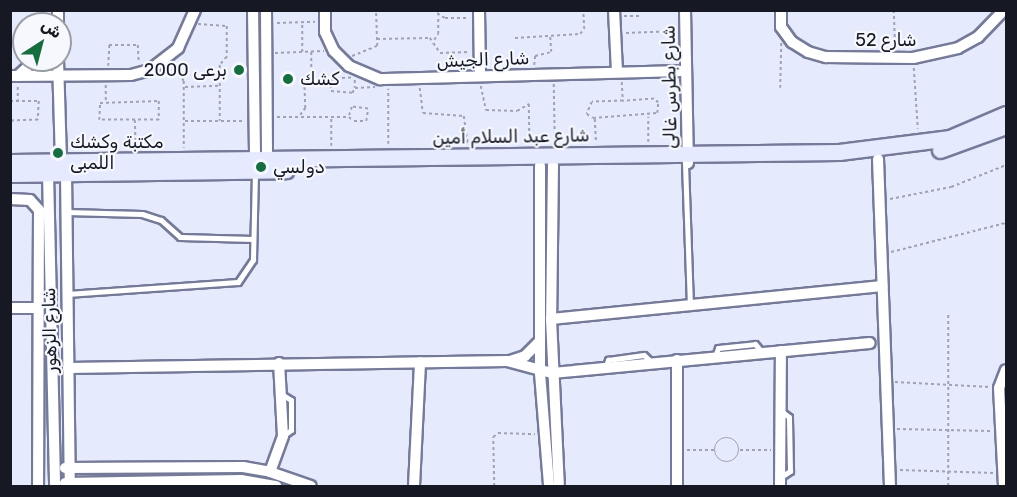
<!DOCTYPE html>
<html>
<head>
<meta charset="utf-8">
<style>
	body { margin:0 }
	#map { position:relative; width:1017px; height:497px; overflow:hidden; background:#e6eafd; font-family:Rubik,"Noto Naskh Arabic",sans-serif }
	div>[style] { position:absolute }
	.path>* { height:1.5px; margin-top:-0.75px; transform-origin:0; background:repeating-linear-gradient(90deg,#9fa2b2 0 3px,transparent 0 6px) }
	.path>.ring { margin:-0.75px; padding:0; box-sizing:content-box; background:none; border:1.5px solid #9fa2b2; border-radius:50% }
	.roads { filter:drop-shadow(2px 0 #757a98) drop-shadow(-2px 0 #757a98) drop-shadow(0 2px #757a98) drop-shadow(0 -2px #757a98) }
	.lane>* { height:5px; margin:-2.5px; padding:0 2.5px; transform-origin:2.5px; border-radius:2.5px; background:#fff }
	.street>* { height:10px; margin:-5px; padding:0 5px; transform-origin:5px; border-radius:5px; background:#fff }
	.secondary>* { height:15px; margin:-7.5px; padding:0 7.5px; transform-origin:7.5px; border-radius:7.5px; background:#e6eafe }
	.dots>* { width:16px; height:16px; translate:-50% -50%; box-sizing:border-box; border:3px solid #f6f8fe; border-radius:50% }
	span { translate:-50% -50%; white-space:nowrap; text-align:center; line-height:1.15; -webkit-text-stroke:4.5px #f6f8fe; paint-order:stroke }
	.street-label { font-size:18px; color:#161823 }
	.poi-label { font-size:18px; color:#161823 }
	.right { translate:-100% -50%; text-align:right }
	.left { translate:0 -50%; text-align:left }
	.frame { position:absolute; inset:0; border:12px solid #161823; pointer-events:none }
	.north { position:absolute; left:12px; top:12px; width:60px; height:60px; box-sizing:border-box; background:#f6f8fe; border:2px solid #9c9ea6; border-radius:50%; rotate:36deg; font-size:16px; font-weight:700; line-height:24px; text-align:center; color:#161823 }
	.north::after { content:''; display:block; margin:auto; width:21px; height:27px; background:#166d40; clip-path:polygon(50% 0,100% 100%,50% 72%,0 100%) }
</style>
</head>
<body>
<div id="map">
	<div class="path">
		<i style="left:134px;top:10px;width:15px"></i>
		<i style="left:432px;top:10px;width:15px;rotate:32deg"></i>
		<i style="left:445px;top:18px;width:23px"></i>
		<i style="left:894px;top:10px;width:38px;rotate:88deg"></i>
		<i style="left:624px;top:16px;width:17px"></i>
		<i style="left:277px;top:23px;width:38px;rotate:-2deg"></i>
		<i style="left:198px;top:24px;width:29px;rotate:4deg"></i>
		<i style="left:227px;top:26px;width:31px;rotate:90deg"></i>
		<i style="left:227px;top:57px;width:11px;rotate:131deg"></i>
		<i style="left:220px;top:65px;width:56px;rotate:90deg"></i>
		<i style="left:626px;top:33px;width:50px;rotate:-2.3deg"></i>
		<i style="left:515px;top:38px;width:65px;rotate:-3.5deg"></i>
		<i style="left:580px;top:34px;width:6px;rotate:-51deg"></i>
		<i style="left:584px;top:29px;width:19px;rotate:-93deg"></i>
		<i style="left:377px;top:39px;width:53px;rotate:-1.1deg"></i>
		<i style="left:430px;top:38px;width:18px;rotate:56deg"></i>
		<i style="left:440px;top:53px;width:30px;rotate:-2deg"></i>
		<i style="left:434px;top:40px;width:7px;rotate:-56deg"></i>
		<i style="left:438px;top:34px;width:18px;rotate:-90deg"></i>
		<i style="left:302px;top:52px;width:28px;rotate:-90deg"></i>
		<i style="left:275px;top:53px;width:49px;rotate:-2.3deg"></i>
		<i style="left:352px;top:56px;width:27px;rotate:-22deg"></i>
		<i style="left:377px;top:46px;width:36px;rotate:-92deg"></i>
		<i style="left:173px;top:63px;width:21px;rotate:59deg"></i>
		<i style="left:184px;top:81px;width:67px;rotate:90deg"></i>
		<i style="left:534px;top:65px;width:9px;rotate:-84deg"></i>
		<i style="left:535px;top:56px;width:16px;rotate:-14deg"></i>
		<i style="left:551px;top:52px;width:16px;rotate:-94deg"></i>
		<i style="left:108px;top:66px;width:21px;rotate:-87deg"></i>
		<i style="left:109px;top:45px;width:29px"></i>
		<i style="left:138px;top:45px;width:18px;rotate:87deg"></i>
		<i style="left:914px;top:68px;width:61px;rotate:86.2deg"></i>
		<i style="left:351px;top:78px;width:19px;rotate:177deg"></i>
		<i style="left:332px;top:79px;width:12px;rotate:95deg"></i>
		<i style="left:331px;top:91px;width:21px;rotate:5deg"></i>
		<i style="left:352px;top:93px;width:6px;rotate:-59deg"></i>
		<i style="left:355px;top:88px;width:20px;rotate:-3deg"></i>
		<i style="left:355px;top:80px;width:8px;rotate:90deg"></i>
		<i style="left:622px;top:82px;width:19px;rotate:87deg"></i>
		<i style="left:623px;top:101px;width:31px;rotate:178deg"></i>
		<i style="left:592px;top:102px;width:13px;rotate:113deg"></i>
		<i style="left:587px;top:114px;width:7px;rotate:34deg"></i>
		<i style="left:593px;top:118px;width:64px;rotate:-4.5deg"></i>
		<i style="left:657px;top:113px;width:10px;rotate:-84deg"></i>
		<i style="left:658px;top:103px;width:6px;rotate:-135deg"></i>
		<i style="left:654px;top:99px;width:31px;rotate:176deg"></i>
		<i style="left:554px;top:84px;width:58px;rotate:89deg"></i>
		<i style="left:106px;top:85px;width:17px;rotate:90deg"></i>
		<i style="left:481px;top:86px;width:25px;rotate:78deg"></i>
		<i style="left:486px;top:110px;width:31px;rotate:2deg"></i>
		<i style="left:517px;top:111px;width:14px;rotate:-30deg"></i>
		<i style="left:529px;top:104px;width:39px;rotate:89deg"></i>
		<i style="left:18px;top:87px;width:13px;rotate:90deg"></i>
		<i style="left:185px;top:87px;width:34px;rotate:-2deg"></i>
		<i style="left:420px;top:88px;width:25px;rotate:83deg"></i>
		<i style="left:423px;top:113px;width:41px;rotate:4.2deg"></i>
		<i style="left:464px;top:116px;width:28px;rotate:82deg"></i>
		<i style="left:780px;top:88px;width:45px;rotate:-88.7deg"></i>
		<i style="left:10px;top:101px;width:29px"></i>
		<i style="left:39px;top:101px;width:19px;rotate:93deg"></i>
		<i style="left:38px;top:120px;width:28px;rotate:178deg"></i>
		<i style="left:159px;top:101px;width:19px;rotate:90deg"></i>
		<i style="left:159px;top:120px;width:60px;rotate:180deg"></i>
		<i style="left:99px;top:120px;width:17px;rotate:-87deg"></i>
		<i style="left:100px;top:103px;width:59px;rotate:-1.9deg"></i>
		<i style="left:300px;top:115px;width:9px;rotate:-54deg"></i>
		<i style="left:305px;top:108px;width:28px;rotate:-92deg"></i>
		<i style="left:304px;top:80px;width:10px;rotate:-45deg"></i>
		<i style="left:311px;top:73px;width:21px;rotate:-90deg"></i>
		<i style="left:277px;top:117px;width:72px"></i>
		<i style="left:349px;top:117px;width:6px;rotate:39deg"></i>
		<i style="left:354px;top:121px;width:12px"></i>
		<i style="left:366px;top:121px;width:12px;rotate:-81deg"></i>
		<i style="left:368px;top:109px;width:16px;rotate:-173deg"></i>
		<i style="left:352px;top:107px;width:10px;rotate:107deg"></i>
		<i style="left:595px;top:119px;width:22px;rotate:87deg"></i>
		<i style="left:135px;top:120px;width:28px;rotate:88deg"></i>
		<i style="left:185px;top:121px;width:58px"></i>
		<i style="left:648px;top:142px;width:25px;rotate:-90deg"></i>
		<i style="left:388px;top:144px;width:55px;rotate:-90deg"></i>
		<i style="left:331px;top:146px;width:28px;rotate:-90deg"></i>
		<i style="left:890px;top:199px;width:62px;rotate:-11.1deg"></i>
		<i style="left:951px;top:187px;width:59px;rotate:-21.8deg"></i>
		<i style="left:891px;top:252px;width:119px;rotate:-14.2deg"></i>
		<i style="left:895px;top:382px;width:95px;rotate:3deg"></i>
		<i style="left:897px;top:429px;width:94px;rotate:1.2deg"></i>
		<i class="ring" style="left:715px;top:438px;width:22.5px;height:22.5px"></i>
		<i style="left:687px;top:450px;width:28px"></i>
		<i style="left:740px;top:450px;width:31px"></i>
		<i style="left:900px;top:470px;width:94px;rotate:1.8deg"></i>
		<i style="left:494px;top:486px;width:49px;rotate:-91.2deg"></i>
		<i style="left:493px;top:437px;width:6px;rotate:-39deg"></i>
		<i style="left:498px;top:433px;width:37px;rotate:2deg"></i>
		<i style="left:948px;top:486px;width:173px;rotate:-90deg"></i>
	</div>
	<div class="roads">
		<div class="lane">
			<i style="left:685px;top:163px;width:141px;rotate:88deg"></i>
			<i style="left:66px;top:212px;width:76px;rotate:1.5deg"></i>
			<i style="left:142px;top:214px;width:20px;rotate:18deg"></i>
			<i style="left:161px;top:220px;width:25px;rotate:42deg"></i>
			<i style="left:180px;top:237px;width:73px;rotate:1.6deg"></i>
			<i style="left:67px;top:294px;width:171px;rotate:-4deg"></i>
			<i style="left:238px;top:282px;width:27px;rotate:-56deg"></i>
			<i style="left:253px;top:260px;width:89px;rotate:-88.7deg"></i>
			<i style="left:715px;top:357px;width:9px;rotate:-72deg"></i>
			<i style="left:718px;top:348px;width:37px;rotate:-6deg"></i>
			<i style="left:755px;top:344px;width:11px;rotate:49deg"></i>
			<i style="left:605px;top:368px;width:9px;rotate:-69deg"></i>
			<i style="left:608px;top:360px;width:36px;rotate:-8deg"></i>
			<i style="left:644px;top:355px;width:10px;rotate:45deg"></i>
			<i style="left:283px;top:395px;width:9px;rotate:32deg"></i>
			<i style="left:291px;top:400px;width:30px;rotate:90deg"></i>
			<i style="left:291px;top:430px;width:9px;rotate:144deg"></i>
			<i style="left:781px;top:477px;width:11px;rotate:-34deg"></i>
			<i style="left:790px;top:471px;width:54px;rotate:-91.1deg"></i>
			<i style="left:789px;top:417px;width:10px;rotate:-143deg"></i>
		</div>
		<div class="street">
			<i style="left:253px;top:10px;width:150px;rotate:89.2deg"></i>
			<i style="left:266px;top:10px;width:150px;rotate:89.6deg"></i>
			<i style="left:325px;top:10px;width:22px;rotate:90deg"></i>
			<i style="left:325px;top:32px;width:21px;rotate:65deg"></i>
			<i style="left:334px;top:51px;width:21px;rotate:45deg"></i>
			<i style="left:349px;top:66px;width:34px;rotate:23deg"></i>
			<i style="left:380px;top:79px;width:306px;rotate:-1.5deg"></i>
			<i style="left:479px;top:10px;width:66px;rotate:89.1deg"></i>
			<i style="left:614px;top:10px;width:62px;rotate:87.2deg"></i>
			<i style="left:685px;top:10px;width:153px;rotate:88.9deg"></i>
			<i style="left:781px;top:10px;width:17px;rotate:90deg"></i>
			<i style="left:781px;top:27px;width:19px;rotate:54deg"></i>
			<i style="left:792px;top:42px;width:19px;rotate:32deg"></i>
			<i style="left:808px;top:52px;width:19px;rotate:16deg"></i>
			<i style="left:826px;top:57px;width:87px;rotate:0.7deg"></i>
			<i style="left:913px;top:58px;width:46px;rotate:-12.5deg"></i>
			<i style="left:958px;top:48px;width:23px;rotate:-29deg"></i>
			<i style="left:978px;top:37px;width:37px;rotate:-46deg"></i>
			<i style="left:58px;top:24px;width:14px;rotate:-90deg"></i>
			<i style="left:58px;top:60px;width:102px;rotate:88.3deg"></i>
			<i style="left:10px;top:76px;width:121px;rotate:-0.5deg"></i>
			<i style="left:131px;top:75px;width:20px;rotate:-15deg"></i>
			<i style="left:150px;top:70px;width:36px;rotate:-38deg"></i>
			<i style="left:178px;top:48px;width:42px;rotate:-65.9deg"></i>
			<i style="left:18px;top:76px;width:23px;rotate:-43deg"></i>
			<i style="left:878px;top:159px;width:327px;rotate:87.9deg"></i>
			<i style="left:553px;top:165px;width:154px;rotate:90.7deg"></i>
			<i style="left:551px;top:319px;width:167px;rotate:87.3deg"></i>
			<i style="left:540px;top:166px;width:207px;rotate:90deg"></i>
			<i style="left:540px;top:373px;width:113px;rotate:85.4deg"></i>
			<i style="left:48px;top:173px;width:313px;rotate:88.7deg"></i>
			<i style="left:66px;top:173px;width:313px;rotate:89.3deg"></i>
			<i style="left:10px;top:199px;width:20px;rotate:3deg"></i>
			<i style="left:30px;top:200px;width:13px;rotate:48deg"></i>
			<i style="left:39px;top:210px;width:276px;rotate:90.2deg"></i>
			<i style="left:10px;top:308px;width:28px"></i>
			<i style="left:551px;top:319px;width:333px;rotate:-5.7deg"></i>
			<i style="left:677px;top:360px;width:126px;rotate:90deg"></i>
			<i style="left:510px;top:361px;width:16px;rotate:-18deg"></i>
			<i style="left:525px;top:356px;width:20px;rotate:-45deg"></i>
			<i style="left:68px;top:368px;width:439px;rotate:-0.9deg"></i>
			<i style="left:507px;top:361px;width:47px;rotate:14.9deg"></i>
			<i style="left:552px;top:373px;width:319px;rotate:-5.4deg"></i>
			<i style="left:65px;top:468px;width:178px;rotate:-0.3deg"></i>
			<i style="left:243px;top:467px;width:27px;rotate:10deg"></i>
			<i style="left:270px;top:472px;width:43px;rotate:18.9deg"></i>
			<i style="left:270px;top:472px;width:38px;rotate:-70deg"></i>
			<i style="left:283px;top:436px;width:73px;rotate:-93.1deg"></i>
			<i style="left:65px;top:483px;width:176px;rotate:-1deg"></i>
			<i style="left:241px;top:480px;width:36px;rotate:10deg"></i>
			<i style="left:414px;top:486px;width:124px;rotate:-87.2deg"></i>
			<i style="left:780px;top:486px;width:135px;rotate:-89.6deg"></i>
			<i style="left:1004px;top:486px;width:98px;rotate:-92.9deg"></i>
			<i style="left:999px;top:388px;width:19px;rotate:-69deg"></i>
		</div>
		<div class="secondary">
			<i style="left:940px;top:150px;width:70px;rotate:-20deg"></i>
			<i style="left:10px;top:162px;width:829px;rotate:-0.69deg"></i>
			<i style="left:839px;top:152px;width:112px;rotate:-7.2deg"></i>
			<i style="left:950px;top:138px;width:61px;rotate:-23.2deg"></i>
			<i style="left:10px;top:174px;width:276px;rotate:-0.8deg"></i>
		</div>
	</div>
	<div class="dots">
		<i style="left:239px;top:70px;background:#166d40"></i>
		<i style="left:288px;top:79px;background:#166d40"></i>
		<i style="left:58px;top:153px;background:#166d40"></i>
		<i style="left:261px;top:167px;background:#166d40"></i>
	</div>
	<div class="street-label">
		<span style="left:886px;top:40px">شارع 52</span>
		<span style="left:483px;top:60px;rotate:-2deg">شارع الجيش</span>
		<span style="left:670px;top:87px;rotate:-91deg">شارع بطرس غالى</span>
		<span style="left:511px;top:137px;rotate:-1deg">شارع عبد السلام أمين</span>
		<span style="left:50px;top:330px;rotate:-91deg">شارع الزهور</span>
	</div>
	<div class="poi-label">
		<span class="right" style="left:227px;top:70px">برعى 2000</span>
		<span class="left" style="left:300px;top:79px">كشك</span>
		<span class="left" style="left:70px;top:153px">مكتبة وكشك<br>اللمبى</span>
		<span class="left" style="left:273px;top:167px">دولسي</span>
	</div>
	<div class="frame"></div>
	<div class="north">ش</div>
</div>
</body>
</html>
